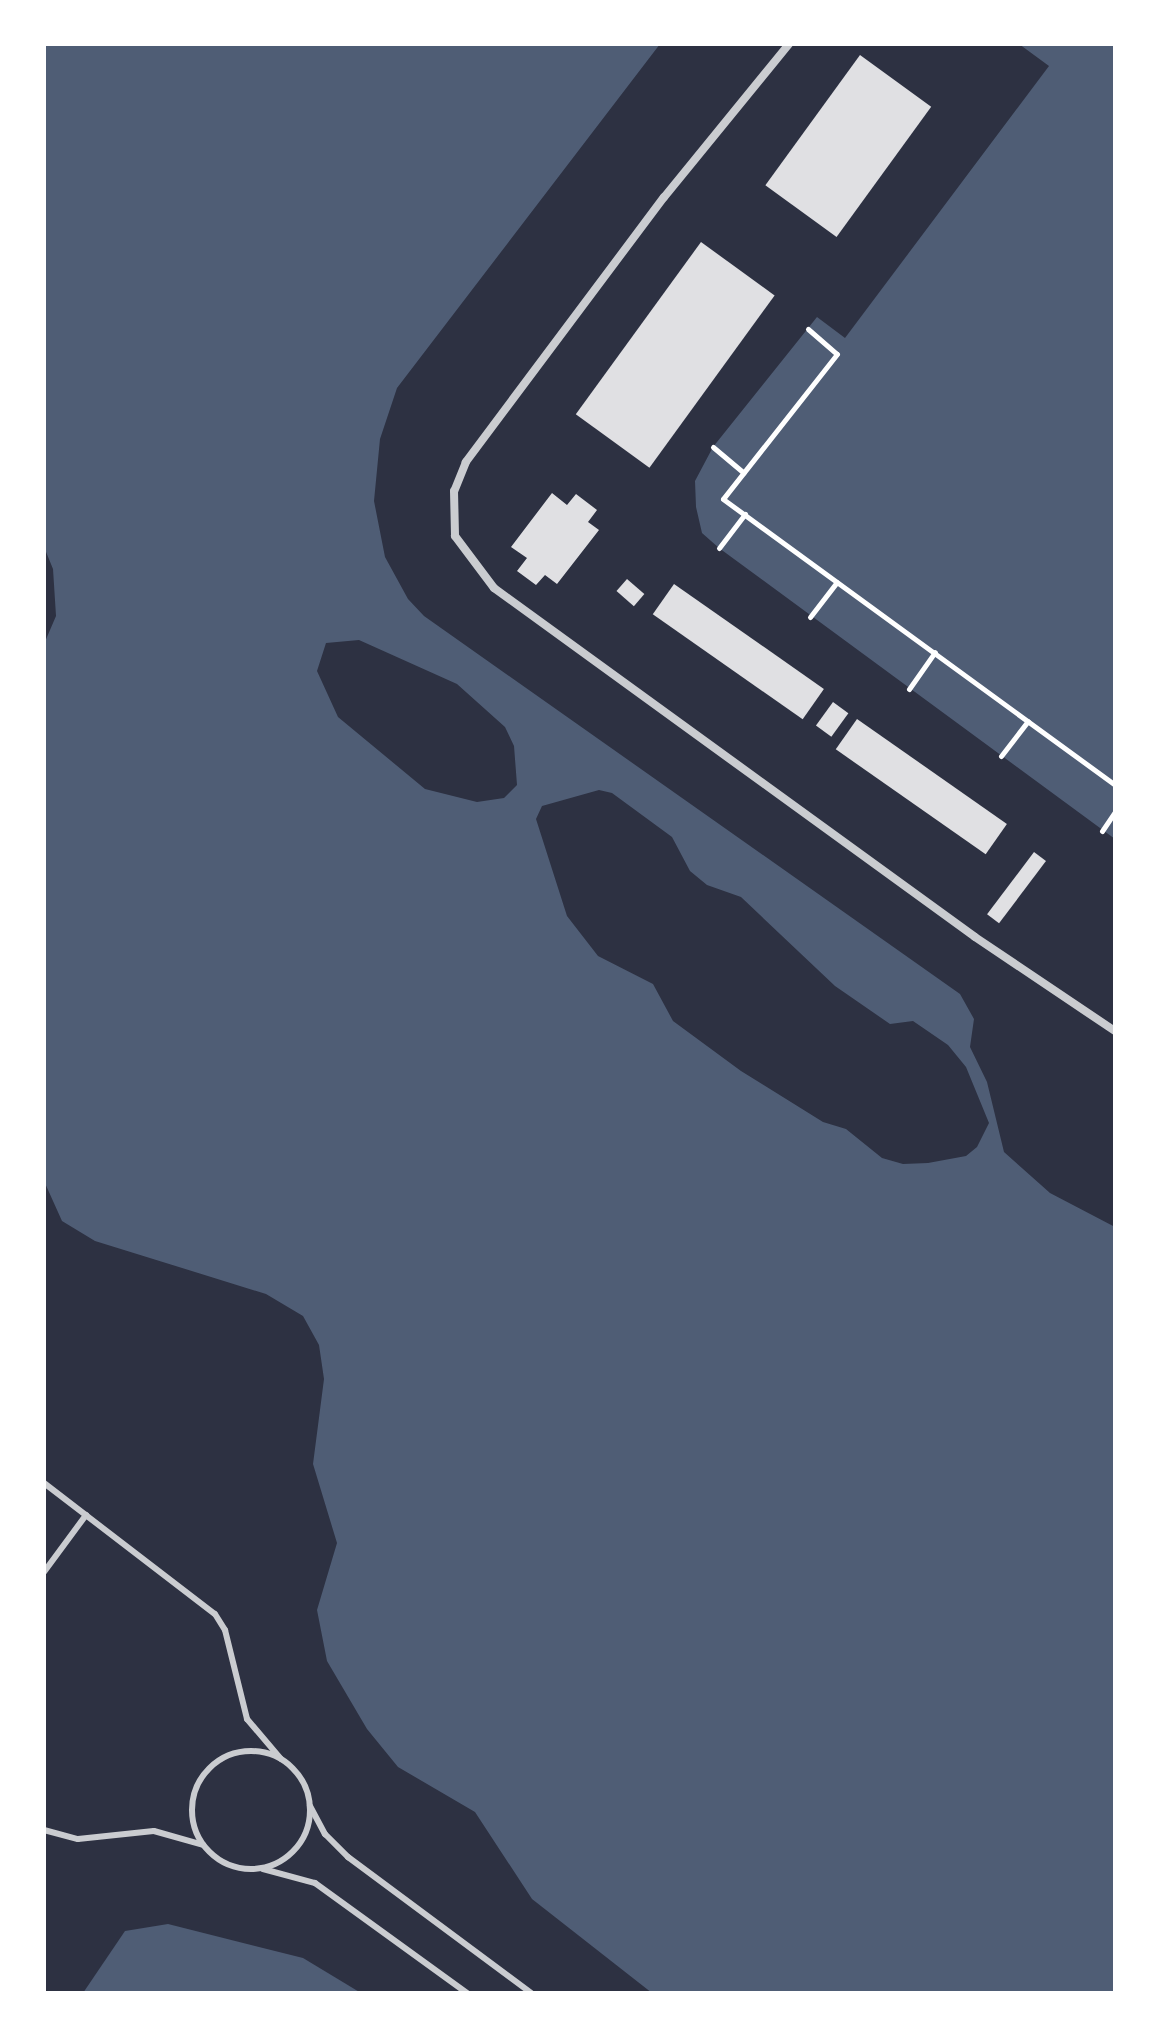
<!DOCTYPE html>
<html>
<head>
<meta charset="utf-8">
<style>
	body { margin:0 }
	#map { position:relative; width:1159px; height:2037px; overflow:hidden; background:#2d3142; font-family:Jost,sans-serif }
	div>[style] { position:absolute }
	.water>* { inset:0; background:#4f5d75 }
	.building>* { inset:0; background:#e0e0e3; transform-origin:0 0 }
	.path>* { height:5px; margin:-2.5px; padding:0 2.5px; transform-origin:2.5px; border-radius:2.5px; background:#fff }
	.service>* { height:6px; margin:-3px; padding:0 3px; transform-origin:3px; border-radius:3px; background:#caccd0 }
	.service>.ring { margin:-3px; padding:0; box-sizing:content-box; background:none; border:6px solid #caccd0; border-radius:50% }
	.minor>* { height:8px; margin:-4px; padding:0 4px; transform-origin:4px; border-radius:4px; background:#caccd0 }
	span { translate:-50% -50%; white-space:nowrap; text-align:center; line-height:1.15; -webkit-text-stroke:6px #fff; paint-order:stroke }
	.frame { position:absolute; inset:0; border:46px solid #fff; pointer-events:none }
</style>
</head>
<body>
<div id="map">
	<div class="water">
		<i style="clip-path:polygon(evenodd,44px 44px,660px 44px,397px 388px,380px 439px,374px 501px,385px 557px,408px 599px,424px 616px,960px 994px,974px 1019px,970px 1047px,987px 1082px,1004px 1152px,1050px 1193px,1115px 1227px,1115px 1993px,652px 1993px,532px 1899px,475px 1812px,398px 1767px,367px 1729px,327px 1661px,317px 1610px,337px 1543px,313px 1464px,324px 1379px,319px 1345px,303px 1316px,266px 1294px,95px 1241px,62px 1221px,44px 1181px,44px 644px,56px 616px,53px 569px,44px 547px,44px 44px,359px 640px,457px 684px,505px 727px,514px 746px,517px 785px,504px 798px,477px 802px,425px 789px,338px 717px,317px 671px,326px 643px,359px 640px,44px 44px,599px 790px,612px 793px,672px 837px,690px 871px,707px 885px,741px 897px,835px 986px,890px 1024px,913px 1021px,948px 1045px,966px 1067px,989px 1123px,977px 1147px,966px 1156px,928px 1163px,903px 1164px,882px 1158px,846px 1129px,823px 1122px,741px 1071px,673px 1021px,653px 984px,598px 956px,567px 916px,536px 819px,542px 806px,599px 790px)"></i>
		<i style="clip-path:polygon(1019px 44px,1115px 44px,1115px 839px,719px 548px,702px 533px,696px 507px,695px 481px,713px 447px,817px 317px,845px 338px,1049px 66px)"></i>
		<i style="clip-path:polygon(168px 1924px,303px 1958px,361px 1993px,83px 1993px,125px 1931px)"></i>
	</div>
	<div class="building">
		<i style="left:860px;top:55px;width:88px;height:161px;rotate:36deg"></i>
		<i style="left:701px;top:242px;width:91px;height:213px;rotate:36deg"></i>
		<i style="clip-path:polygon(552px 493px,567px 505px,576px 494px,597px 510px,588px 522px,599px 530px,557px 584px,545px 575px,536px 585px,517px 571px,527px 558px,511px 547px)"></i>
		<i style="left:627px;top:579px;width:23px;height:16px;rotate:41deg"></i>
		<i style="left:674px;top:584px;width:183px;height:37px;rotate:35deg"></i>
		<i style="left:833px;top:702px;width:19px;height:29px;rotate:36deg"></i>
		<i style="left:857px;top:719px;width:183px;height:37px;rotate:35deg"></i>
		<i style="left:1034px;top:852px;width:15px;height:78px;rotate:37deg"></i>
	</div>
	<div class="path">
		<i style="left:808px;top:329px;width:38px;rotate:41deg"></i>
		<i style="left:837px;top:354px;width:184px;rotate:128.2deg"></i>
		<i style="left:723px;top:499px;width:485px;rotate:36.1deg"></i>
		<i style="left:713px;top:447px;width:40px;rotate:40deg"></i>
		<i style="left:719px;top:548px;width:43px;rotate:-52.6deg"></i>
		<i style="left:810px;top:617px;width:44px;rotate:-52.4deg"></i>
		<i style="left:909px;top:689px;width:45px;rotate:-54.9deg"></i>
		<i style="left:1001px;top:756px;width:44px;rotate:-52.4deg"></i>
		<i style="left:1102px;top:831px;width:23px;rotate:-56deg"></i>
	</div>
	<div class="service">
		<i style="left:44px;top:1483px;width:215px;rotate:37.5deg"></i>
		<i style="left:215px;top:1614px;width:19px;rotate:58deg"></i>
		<i style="left:225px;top:1630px;width:92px;rotate:76.1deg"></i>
		<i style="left:247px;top:1719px;width:52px;rotate:49.6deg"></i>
		<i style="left:44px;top:1572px;width:71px;rotate:-53.6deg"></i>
		<i class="ring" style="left:192px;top:1751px;width:112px;height:112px"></i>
		<i style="left:310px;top:1806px;width:32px;rotate:62deg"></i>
		<i style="left:325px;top:1834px;width:33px;rotate:45deg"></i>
		<i style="left:348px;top:1857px;width:228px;rotate:36.6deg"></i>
		<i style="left:44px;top:1830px;width:35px;rotate:15deg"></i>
		<i style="left:78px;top:1839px;width:76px;rotate:-6deg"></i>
		<i style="left:154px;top:1831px;width:51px;rotate:15.9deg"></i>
		<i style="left:263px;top:1869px;width:54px;rotate:15.1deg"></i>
		<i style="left:315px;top:1883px;width:188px;rotate:35.9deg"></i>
	</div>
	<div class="minor">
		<i style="left:789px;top:44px;width:198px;rotate:129.2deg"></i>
		<i style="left:664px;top:197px;width:331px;rotate:126.8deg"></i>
		<i style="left:466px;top:462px;width:31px;rotate:112deg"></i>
		<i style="left:454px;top:491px;width:45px;rotate:88.7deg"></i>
		<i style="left:455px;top:536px;width:65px;rotate:53.1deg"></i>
		<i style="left:494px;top:588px;width:594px;rotate:35.96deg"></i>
		<i style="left:975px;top:937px;width:169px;rotate:33.9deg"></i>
	</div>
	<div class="frame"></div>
</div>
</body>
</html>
